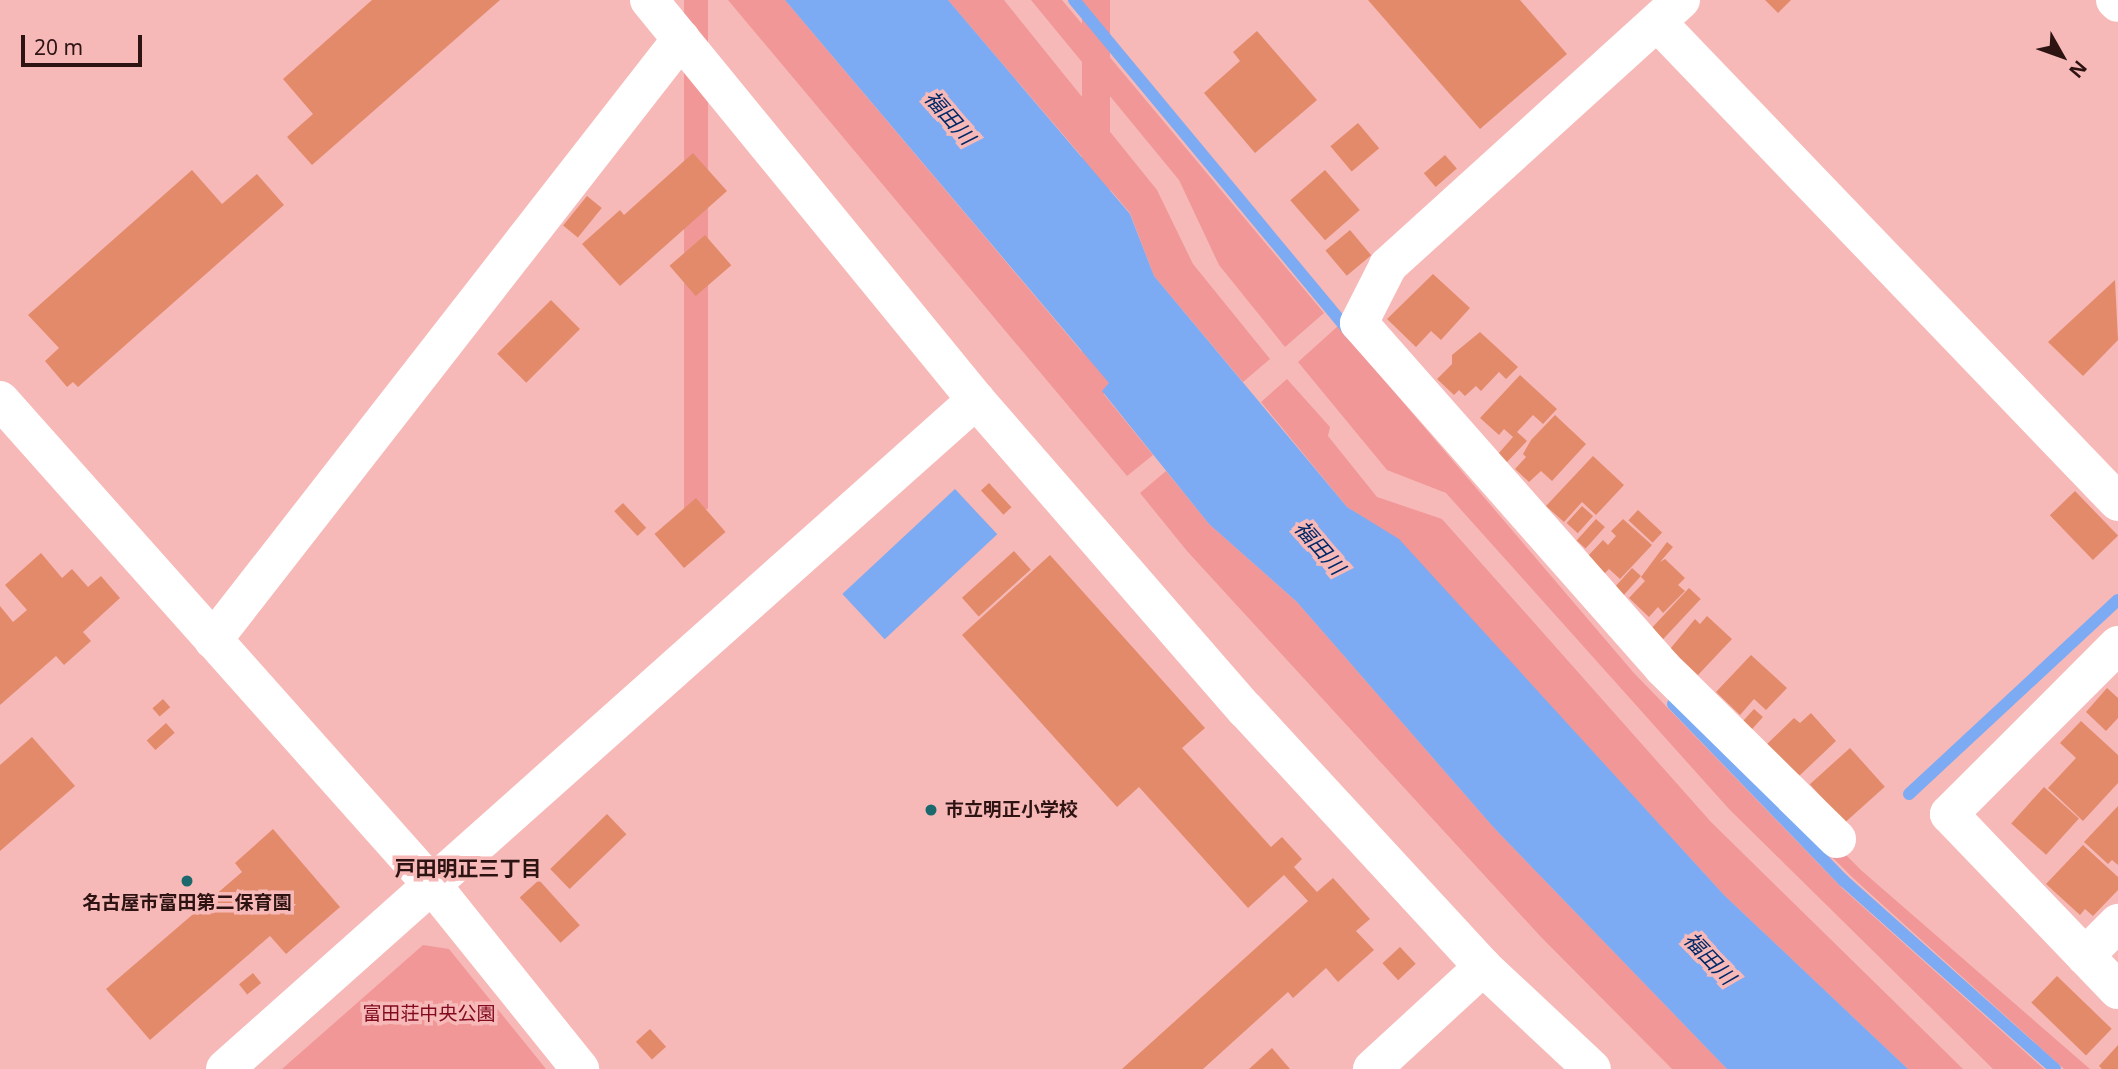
<!DOCTYPE html>
<html>
<head>
<meta charset="utf-8">
<style>
	body { margin:0 }
	#map { position:relative; width:2118px; height:1069px; overflow:hidden; background:#f6b9b8; font-family:"Noto Sans","Noto Sans JP",sans-serif }
	div>[style] { position:absolute }
	.green>* { inset:0; background:#f19797; transform-origin:0 0 }
	.water>* { inset:0; background:#7caaf3; transform-origin:0 0 }
	.stream>* { height:12px; margin:-6px; padding:0 6px; transform-origin:6px; border-radius:6px; background:#7caaf3 }
	.building>* { inset:0; background:#e38a6b; transform-origin:0 0 }
	.minor>* { height:38px; margin:-19px; padding:0 19px; transform-origin:19px; border-radius:19px; background:#fff }
	.dots>* { width:19px; height:19px; translate:-50% -50%; box-sizing:border-box; border:4px solid #f6b9b8; border-radius:50% }
	span { translate:-50% -50%; white-space:nowrap; text-align:center; line-height:1.15; -webkit-text-stroke:7px #f6b9b8; paint-order:stroke }
	.poi-label { font-size:19px; color:#2e1313; font-weight:700 }
	.left { translate:0 -50%; text-align:left }
	.park-label { font-size:19px; color:#820b21 }
	.water-label { font-size:21px; color:#002867; font-style:italic }
	.neighbourhood-label { font-size:21px; color:#2e1313; font-weight:700 }
	.north { position:absolute; left:2027px; top:21px; width:70px; height:70px; -webkit-text-stroke:5px #f6b9b8; paint-order:stroke; rotate:130deg; font-size:19px; font-weight:700; line-height:28px; text-align:center; color:#2e1313 }
	.north::after { content:''; display:block; margin:auto; width:24px; height:32px; background:#2e1313; clip-path:polygon(50% 0,100% 100%,50% 72%,0 100%) }
	.scale { position:absolute; left:21px; top:35px; width:121px; height:32px; box-sizing:border-box; border:4px solid #2e1313; border-top:0; padding-left:9px; font-size:21px; line-height:24px; white-space:nowrap; color:#2e1313; -webkit-text-stroke:5px #f6b9b8; paint-order:stroke }
</style>
</head>
<body>
<div id="map">
	<div class="green">
		<i style="left:684px;top:0;width:24px;height:509px"></i>
		<i style="clip-path:polygon(728px 0,785px 0,1109px 384px,1102px 392px,1153px 455px,1127px 476px)"></i>
		<i style="clip-path:polygon(948px 0,1004px 0,1157px 190px,1193px 264px,1270px 359px,1243px 382px,1154px 276px,1130px 213px)"></i>
		<i style="clip-path:polygon(1031px 0,1062px 0,1324px 313px,1285px 347px,1219px 265px,1179px 180px)"></i>
		<i style="left:1082px;top:0;width:28px;height:394px"></i>
		<i style="clip-path:polygon(1338px 326px,1633px 672px,1843px 889px,2044px 1069px,1993px 1069px,1729px 809px,1446px 493px,1387px 470px,1298px 362px)"></i>
		<i style="clip-path:polygon(1287px 379px,1330px 427px,1328px 436px,1377px 497px,1442px 519px,1711px 822px,1963px 1069px,1908px 1069px,1724px 895px,1399px 540px,1347px 507px,1261px 402px)"></i>
		<i style="clip-path:polygon(1166px 471px,1209px 524px,1297px 602px,1495px 829px,1727px 1069px,1672px 1069px,1541px 937px,1187px 551px,1140px 493px)"></i>
		<i style="clip-path:polygon(1839px 848px,1862px 871px,2090px 1069px,2064px 1069px,1853px 878px,1831px 856px)"></i>
		<i style="clip-path:polygon(423px 945px,449px 949px,546px 1069px,282px 1069px)"></i>
	</div>
	<div class="water">
		<i style="clip-path:polygon(785px 0,948px 0,1130px 214px,1154px 276px,1347px 507px,1399px 539px,1724px 895px,1908px 1069px,1727px 1069px,1495px 829px,1297px 602px,1209px 524px,1102px 391px,1109px 383px)"></i>
		<i style="left:955px;top:489px;width:62px;height:154px;rotate:47deg"></i>
	</div>
	<div class="stream">
		<i style="left:1074px;top:0;width:434px;rotate:50.3deg"></i>
		<i style="left:1673px;top:704px;width:245px;rotate:46deg"></i>
		<i style="left:1843px;top:880px;width:284px;rotate:41.7deg"></i>
		<i style="left:1909px;top:794px;width:285px;rotate:-42.9deg"></i>
	</div>
	<div class="building">
		<i style="clip-path:polygon(372px 0,500px 0,312px 165px,287px 137px,313px 114px,283px 79px)"></i>
		<i style="clip-path:polygon(1368px 0,1520px 0,1567px 54px,1480px 129px)"></i>
		<i style="clip-path:polygon(1765px 0,1791px 0,1778px 13px)"></i>
		<i style="clip-path:polygon(1257px 31px,1317px 100px,1255px 153px,1204px 93px,1240px 61px,1233px 52px)"></i>
		<i style="left:1358px;top:123px;width:33px;height:36px;rotate:50deg"></i>
		<i style="clip-path:polygon(693px 153px,727px 191px,620px 286px,582px 244px,620px 210px,624px 215px)"></i>
		<i style="left:1445px;top:155px;width:18px;height:28px;rotate:49deg"></i>
		<i style="clip-path:polygon(192px 170px,222px 204px,257px 174px,284px 205px,78px 387px,73px 382px,67px 387px,45px 361px,59px 348px,28px 315px)"></i>
		<i style="left:1325px;top:170px;width:53px;height:46px;rotate:49deg"></i>
		<i style="left:587px;top:196px;width:19px;height:38px;rotate:39deg"></i>
		<i style="left:1350px;top:230px;width:33px;height:32px;rotate:50deg"></i>
		<i style="left:705px;top:235px;width:40px;height:47px;rotate:49deg"></i>
		<i style="clip-path:polygon(1433px 274px,1470px 308px,1441px 340px,1431px 331px,1416px 347px,1387px 319px)"></i>
		<i style="clip-path:polygon(2115px 280px,2118px 340px,2083px 376px,2048px 342px)"></i>
		<i style="left:551px;top:300px;width:41px;height:76px;rotate:45deg"></i>
		<i style="clip-path:polygon(1480px 332px,1518px 367px,1506px 379px,1499px 372px,1481px 391px,1476px 386px,1465px 396px,1459px 390px,1454px 395px,1437px 379px,1452px 364px,1452px 355px)"></i>
		<i style="clip-path:polygon(1520px 375px,1557px 409px,1543px 424px,1533px 415px,1517px 432px,1527px 441px,1507px 462px,1498px 454px,1513px 437px,1504px 429px,1499px 435px,1480px 418px)"></i>
		<i style="clip-path:polygon(1555px 415px,1586px 444px,1552px 481px,1541px 471px,1529px 482px,1515px 469px,1526px 457px,1523px 454px,1531px 440px)"></i>
		<i style="clip-path:polygon(1593px 456px,1624px 485px,1596px 515px,1582px 502px,1564px 522px,1546px 506px)"></i>
		<i style="left:989px;top:483px;width:33px;height:11px;rotate:47deg"></i>
		<i style="left:2075px;top:491px;width:62px;height:35px;rotate:46deg"></i>
		<i style="left:696px;top:498px;width:45px;height:55px;rotate:49deg"></i>
		<i style="left:623px;top:503px;width:34px;height:12px;rotate:47deg"></i>
		<i style="left:1582px;top:506px;width:15px;height:23px;rotate:42deg"></i>
		<i style="left:1638px;top:510px;width:33px;height:14px;rotate:43deg"></i>
		<i style="left:1596px;top:519px;width:12px;height:29px;rotate:42deg"></i>
		<i style="clip-path:polygon(1623px 519px,1652px 545px,1620px 579px,1609px 569px,1604px 574px,1587px 557px,1603px 540px,1608px 545px,1616px 536px,1611px 531px)"></i>
		<i style="clip-path:polygon(1667px 542px,1673px 547px,1660px 562px,1665px 559px,1685px 578px,1678px 585px,1685px 591px,1663px 613px,1658px 607px,1649px 617px,1629px 598px,1645px 581px,1641px 577px)"></i>
		<i style="left:1014px;top:551px;width:25px;height:70px;rotate:48deg"></i>
		<i style="clip-path:polygon(41px 553px,62px 578px,72px 569px,88px 587px,101px 576px,120px 598px,83px 632px,91px 641px,64px 665px,56px 656px,0 705px,0 606px,13px 622px,27px 610px,5px 585px)"></i>
		<i style="clip-path:polygon(1050px 555px,1205px 728px,1182px 748px,1271px 847px,1282px 837px,1302px 859px,1294px 867px,1317px 892px,1333px 878px,1370px 919px,1356px 931px,1374px 950px,1338px 982px,1326px 968px,1293px 998px,1288px 992px,1203px 1069px,1122px 1069px,1308px 901px,1284px 875px,1248px 908px,1139px 787px,1117px 807px,962px 635px)"></i>
		<i style="left:1632px;top:568px;width:12px;height:30px;rotate:42deg"></i>
		<i style="left:1689px;top:588px;width:16px;height:57px;rotate:43deg"></i>
		<i style="clip-path:polygon(1707px 616px,1732px 639px,1698px 675px,1670px 649px,1695px 619px,1700px 624px)"></i>
		<i style="clip-path:polygon(1751px 655px,1787px 688px,1766px 710px,1754px 699px,1740px 715px,1716px 692px)"></i>
		<i style="clip-path:polygon(2107px 688px,2118px 698px,2118px 718px,2106px 731px,2086px 712px)"></i>
		<i style="left:163px;top:699px;width:11px;height:14px;rotate:49deg"></i>
		<i style="left:1754px;top:709px;width:12px;height:21px;rotate:42deg"></i>
		<i style="clip-path:polygon(1811px 713px,1836px 741px,1797px 778px,1766px 745px,1794px 718px,1800px 723px)"></i>
		<i style="clip-path:polygon(2081px 721px,2118px 755px,2118px 783px,2083px 821px,2048px 788px,2076px 758px,2060px 743px)"></i>
		<i style="left:166px;top:723px;width:13px;height:26px;rotate:48deg"></i>
		<i style="clip-path:polygon(32px 737px,75px 786px,0 851px,0 765px)"></i>
		<i style="left:1850px;top:748px;width:52px;height:54px;rotate:48deg"></i>
		<i style="left:2044px;top:787px;width:47px;height:49px;rotate:42deg"></i>
		<i style="clip-path:polygon(2118px 806px,2118px 865px,2112px 860px,2108px 864px,2084px 842px)"></i>
		<i style="left:607px;top:814px;width:28px;height:79px;rotate:46deg"></i>
		<i style="clip-path:polygon(273px 829px,340px 907px,286px 954px,270px 936px,150px 1040px,106px 989px,242px 872px,235px 863px)"></i>
		<i style="clip-path:polygon(2083px 845px,2118px 877px,2118px 890px,2093px 916px,2085px 909px,2080px 915px,2046px 884px)"></i>
		<i style="left:539px;top:880px;width:61px;height:26px;rotate:48deg"></i>
		<i style="left:1400px;top:947px;width:23px;height:24px;rotate:47deg"></i>
		<i style="left:253px;top:973px;width:13px;height:18px;rotate:51deg"></i>
		<i style="left:2057px;top:976px;width:76px;height:37px;rotate:44deg"></i>
		<i style="left:650px;top:1029px;width:24px;height:19px;rotate:48deg"></i>
		<i style="clip-path:polygon(2118px 1045px,2118px 1069px,2102px 1069px,2099px 1066px)"></i>
		<i style="clip-path:polygon(1272px 1048px,1290px 1069px,1249px 1069px)"></i>
	</div>
	<div class="minor">
		<i style="left:649px;top:0;width:517px;rotate:50.73deg"></i>
		<i style="left:976px;top:400px;width:410px;rotate:49deg"></i>
		<i style="left:1245px;top:709px;width:351px;rotate:47.3deg"></i>
		<i style="left:1483px;top:967px;width:149px;rotate:43.1deg"></i>
		<i style="left:1681px;top:0;width:396px;rotate:137.8deg"></i>
		<i style="left:1388px;top:266px;width:64px;rotate:117deg"></i>
		<i style="left:1359px;top:323px;width:460px;rotate:48.6deg"></i>
		<i style="left:1663px;top:668px;width:244px;rotate:44.5deg"></i>
		<i style="left:2115px;top:0;width:4px;rotate:45deg"></i>
		<i style="left:1658px;top:23px;width:664px;rotate:46.16deg"></i>
		<i style="left:0;top:400px;width:651px;rotate:48.3deg"></i>
		<i style="left:433px;top:886px;width:235px;rotate:51.2deg"></i>
		<i style="left:213px;top:640px;width:762px;rotate:-52.09deg"></i>
		<i style="left:2118px;top:645px;width:239px;rotate:135deg"></i>
		<i style="left:1949px;top:814px;width:244px;rotate:46.2deg"></i>
		<i style="left:2085px;top:956px;width:47px;rotate:-45deg"></i>
		<i style="left:225px;top:1069px;width:1006px;rotate:-41.7deg"></i>
		<i style="left:1372px;top:1069px;width:151px;rotate:-42.6deg"></i>
	</div>
	<div class="dots">
		<i style="left:931px;top:810px;background:#1c696d"></i>
		<i style="left:187px;top:881px;background:#1c696d"></i>
	</div>
	<div class="poi-label">
		<span class="left" style="left:945px;top:810px">市立明正小学校</span>
		<span style="left:187px;top:903px">名古屋市富田第二保育園</span>
	</div>
	<div class="park-label">
		<span style="left:429px;top:1014px">富田荘中央公園</span>
	</div>
	<div class="water-label">
		<span style="left:950px;top:117px;rotate:49deg">福田川</span>
		<span style="left:1320px;top:547px;rotate:49deg">福田川</span>
		<span style="left:1710px;top:958px;rotate:46deg">福田川</span>
	</div>
	<div class="neighbourhood-label">
		<span style="left:468px;top:868px">戸田明正三丁目</span>
	</div>
	<div class="north">N</div>
	<div class="scale">20 m</div>
</div>
</body>
</html>
